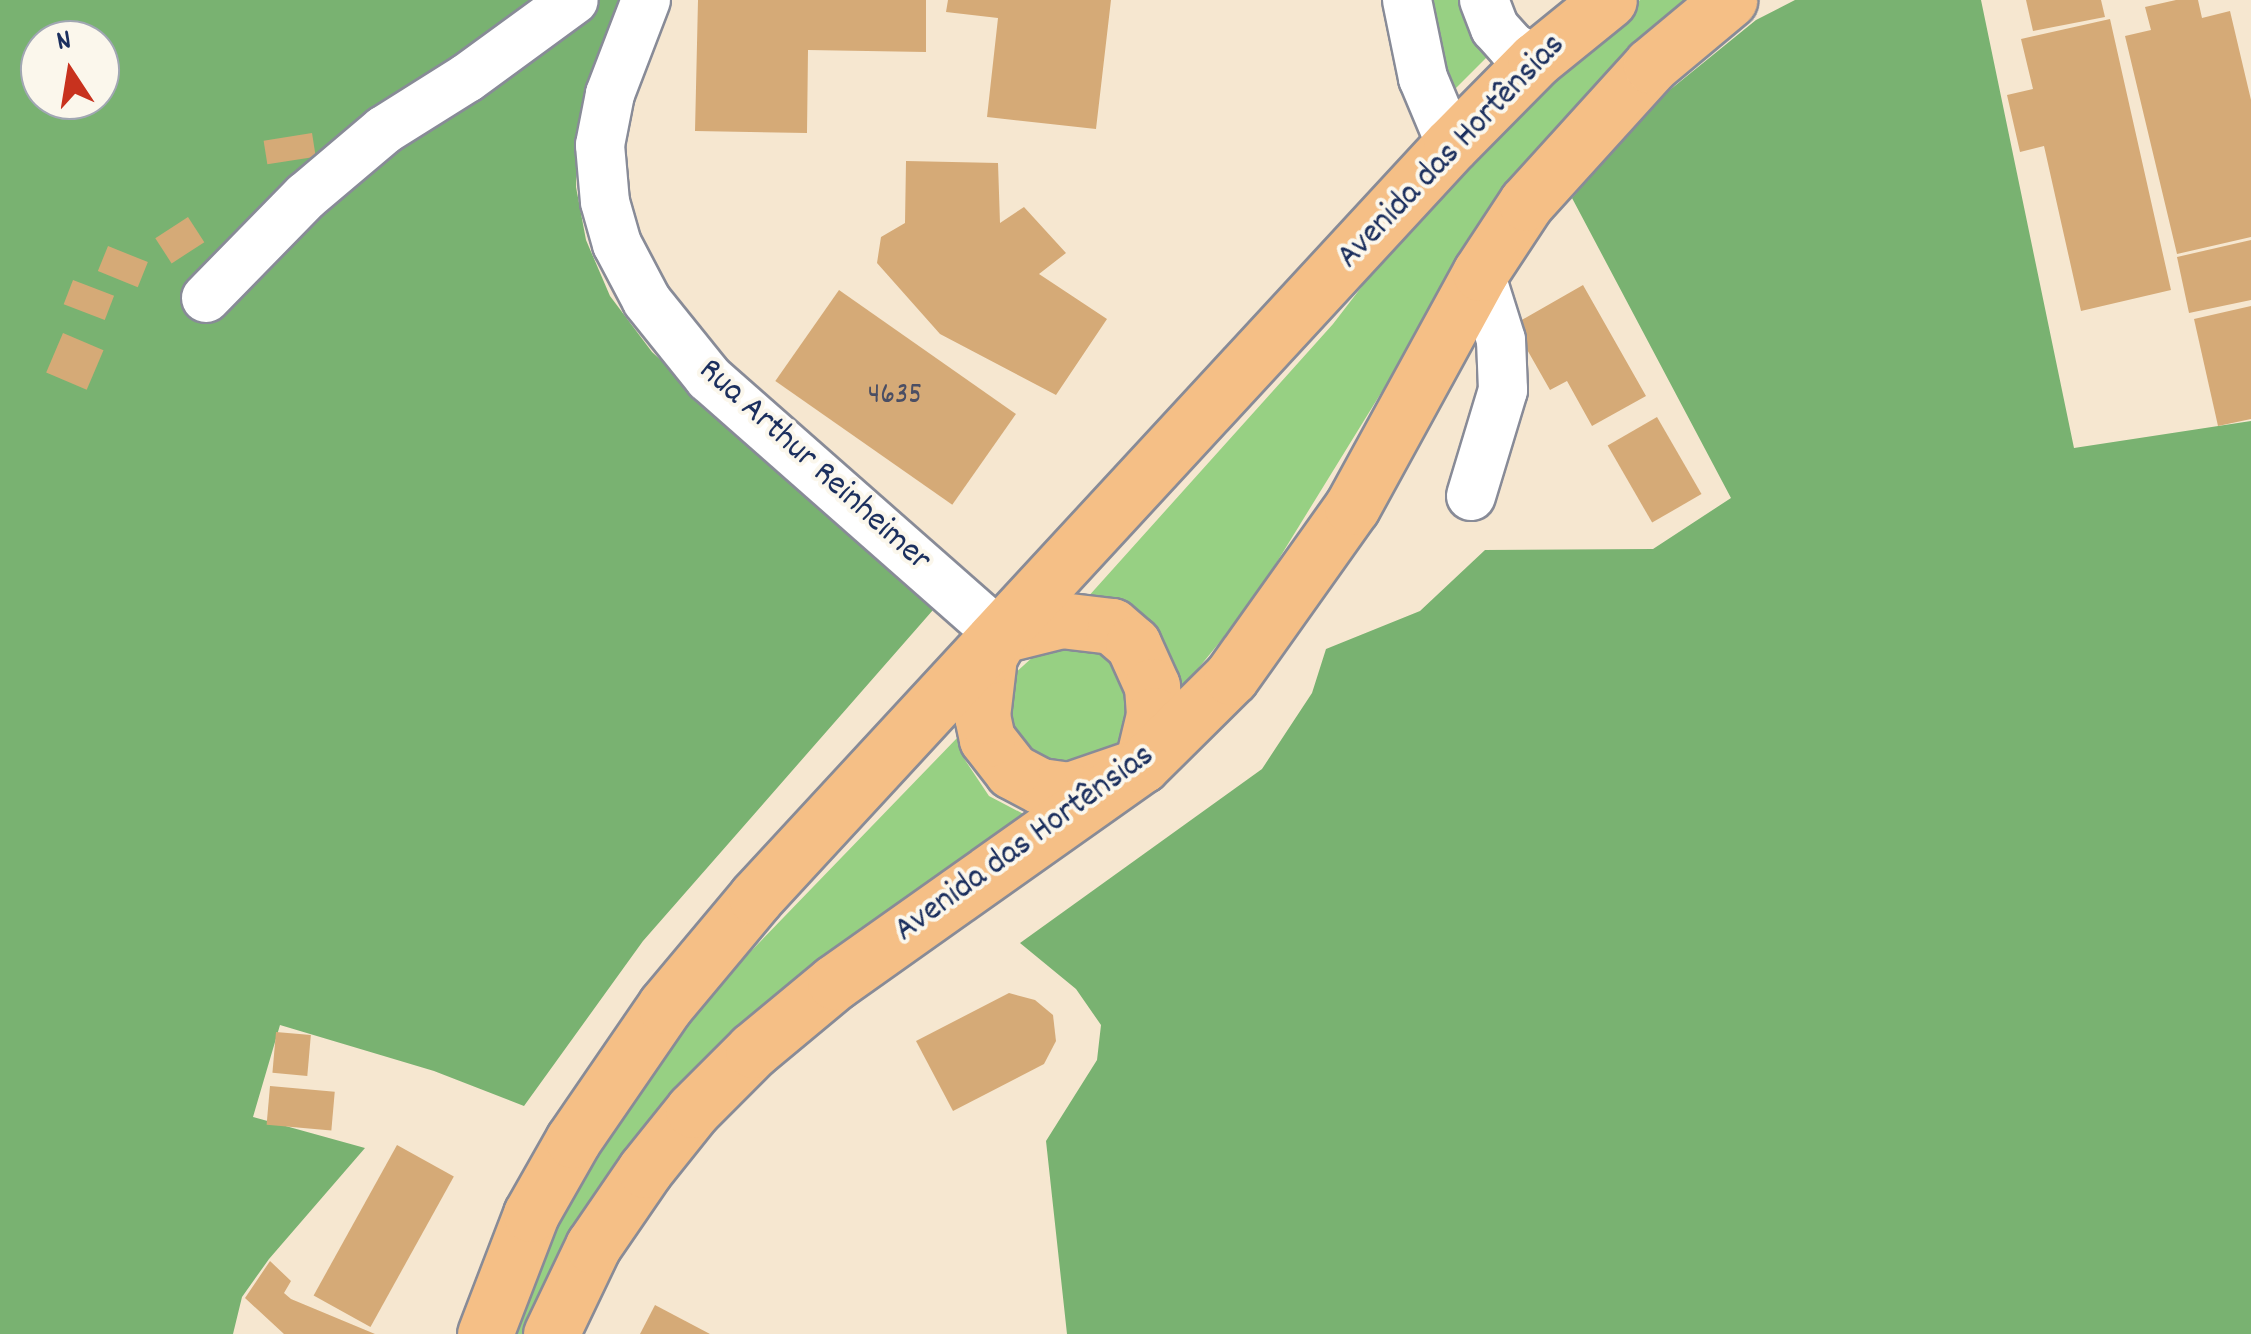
<!DOCTYPE html>
<html>
<head>
<meta charset="utf-8">
<style>
	body { margin:0 }
	#map { position:relative; width:2251px; height:1334px; overflow:hidden; background:#f6e7d0; font-family:Dekko,sans-serif }
	div>[style] { position:absolute }
	.green>* { inset:0; background:#97d083 }
	.forest>* { inset:0; background:#79b271 }
	.building>* { inset:0; background:#d5aa77; transform-origin:0 0 }
	.roads { filter:drop-shadow(2px 0 #888b97) drop-shadow(-2px 0 #888b97) drop-shadow(0 2px #888b97) drop-shadow(0 -2px #888b97) }
	.minor>* { height:48px; margin:-24px; padding:0 24px; transform-origin:24px; border-radius:24px; background:#fff }
	.major>* { height:55px; margin:-27.5px; padding:0 27.5px; transform-origin:27.5px; border-radius:27.5px; background:#f5bf86 }
	span { translate:-50% -50%; white-space:nowrap; text-align:center; line-height:1.15; -webkit-text-stroke:8px #fbf7ec; paint-order:stroke }
	.number-label { font-size:30px; color:#4a4e64 }
	.number-label span { -webkit-text-stroke-width:0 }
	.street-label { font-size:35px; color:#1b2f5e }
	.north { position:absolute; left:20px; top:20px; width:100px; height:100px; box-sizing:border-box; background:#fbf7ec; border:2px solid #a1a7b3; border-radius:50%; rotate:348deg; font-size:28px; font-weight:700; line-height:40px; text-align:center; color:#1b2f5e }
	.north::after { content:''; display:block; margin:auto; width:35px; height:45px; background:#c8321e; clip-path:polygon(50% 0,100% 100%,50% 72%,0 100%) }
</style>
</head>
<body>
<div id="map">
	<div class="green">
		<i style="clip-path:polygon(1424px 0,1458px 0,1469px 32px,1490px 54px,1448px 96px)"></i>
		<i style="clip-path:polygon(1640px 0,1697px 0,1466px 255px,1251px 604px,1169px 704px,1078px 608px,1333px 324px,1444px 180px)"></i>
		<i style="clip-path:polygon(1064px 642px,1103px 651px,1119px 664px,1133px 701px,1123px 741px,1109px 755px,1047px 765px,1015px 738px,1007px 717px,1013px 675px,1044px 647px)"></i>
		<i style="clip-path:polygon(958px 737px,965px 760px,989px 796px,1033px 819px,894px 914px,527px 1334px,504px 1334px,552px 1214px,699px 1005px)"></i>
	</div>
	<div class="forest">
		<i style="clip-path:polygon(evenodd,0 0,625px 0,578px 137px,576px 187px,586px 240px,610px 296px,652px 352px,933px 610px,643px 941px,524px 1106px,434px 1071px,280px 1025px,253px 1117px,365px 1148px,269px 1259px,242px 1297px,233px 1334px,0 1334px,0 0,40px 40px,100px 40px,100px 100px,40px 100px,40px 40px)"></i>
		<i style="clip-path:polygon(1795px 0,1981px 0,2074px 448px,2251px 421px,2251px 1334px,1067px 1334px,1046px 1141px,1097px 1060px,1101px 1025px,1076px 989px,1020px 943px,1262px 769px,1312px 693px,1326px 649px,1420px 611px,1485px 550px,1653px 549px,1731px 498px,1572px 198px,1655px 102px,1756px 20px)"></i>
	</div>
	<div class="building">
		<i style="clip-path:polygon(698px 0,926px 0,926px 52px,808px 50px,807px 133px,695px 131px)"></i>
		<i style="clip-path:polygon(948px 0,1111px 0,1096px 129px,987px 117px,998px 18px,946px 12px)"></i>
		<i style="clip-path:polygon(2026px 0,2101px 0,2105px 17px,2033px 31px)"></i>
		<i style="clip-path:polygon(2176px 0,2198px 0,2202px 18px,2230px 11px,2251px 100px,2251px 237px,2177px 254px,2125px 36px,2151px 30px,2145px 7px)"></i>
		<i style="clip-path:polygon(2110px 19px,2171px 290px,2081px 311px,2044px 146px,2020px 152px,2007px 95px,2033px 89px,2021px 39px)"></i>
		<i style="left:312px;top:133px;width:24px;height:49px;rotate:81deg"></i>
		<i style="clip-path:polygon(906px 161px,998px 163px,1000px 223px,1024px 207px,1066px 253px,1039px 274px,1107px 319px,1056px 395px,940px 334px,877px 263px,881px 237px,905px 223px)"></i>
		<i style="left:188px;top:217px;width:30px;height:39px;rotate:57deg"></i>
		<i style="clip-path:polygon(2251px 240px,2251px 300px,2189px 313px,2177px 257px)"></i>
		<i style="left:108px;top:246px;width:43px;height:27px;rotate:22deg"></i>
		<i style="left:73px;top:280px;width:44px;height:26px;rotate:21deg"></i>
		<i style="clip-path:polygon(1583px 285px,1646px 396px,1592px 426px,1567px 381px,1550px 390px,1513px 325px)"></i>
		<i style="left:839px;top:290px;width:216px;height:111px;rotate:35deg"></i>
		<i style="clip-path:polygon(2251px 306px,2251px 419px,2218px 426px,2194px 319px)"></i>
		<i style="left:63px;top:333px;width:44px;height:43px;rotate:23deg"></i>
		<i style="left:1657px;top:417px;width:89px;height:57px;rotate:60deg"></i>
		<i style="clip-path:polygon(1009px 993px,1035px 1000px,1053px 1015px,1056px 1041px,1044px 1064px,953px 1111px,916px 1041px)"></i>
		<i style="left:276px;top:1032px;width:35px;height:41px;rotate:5deg"></i>
		<i style="left:270px;top:1086px;width:65px;height:39px;rotate:5deg"></i>
		<i style="left:397px;top:1145px;width:65px;height:172px;rotate:29deg"></i>
		<i style="clip-path:polygon(270px 1261px,291px 1281px,284px 1293px,291px 1299px,375px 1334px,284px 1334px,245px 1298px)"></i>
		<i style="clip-path:polygon(655px 1305px,710px 1334px,640px 1334px)"></i>
	</div>
	<div class="roads">
		<div class="minor">
			<i style="left:646px;top:0;width:101px;rotate:111deg"></i>
			<i style="left:610px;top:94px;width:52px;rotate:101.1deg"></i>
			<i style="left:600px;top:145px;width:57px;rotate:85deg"></i>
			<i style="left:605px;top:202px;width:44px;rotate:74.1deg"></i>
			<i style="left:617px;top:244px;width:64px;rotate:62.2deg"></i>
			<i style="left:647px;top:301px;width:99px;rotate:51.2deg"></i>
			<i style="left:709px;top:378px;width:389px;rotate:41.4deg"></i>
			<i style="left:1407px;top:0;width:80px;rotate:78.4deg"></i>
			<i style="left:1423px;top:78px;width:73px;rotate:67.3deg"></i>
			<i style="left:1484px;top:0;width:30px;rotate:69deg"></i>
			<i style="left:1495px;top:28px;width:25px;rotate:48deg"></i>
			<i style="left:1512px;top:47px;width:26px;rotate:29deg"></i>
			<i style="left:206px;top:298px;width:143px;rotate:-45.6deg"></i>
			<i style="left:306px;top:196px;width:102px;rotate:-40.2deg"></i>
			<i style="left:384px;top:130px;width:98px;rotate:-32.1deg"></i>
			<i style="left:467px;top:78px;width:132px;rotate:-36.1deg"></i>
			<i style="left:1471px;top:496px;width:111px;rotate:-73.2deg"></i>
			<i style="left:1503px;top:390px;width:50px;rotate:-92.3deg"></i>
			<i style="left:1501px;top:340px;width:70px;rotate:-107.4deg"></i>
		</div>
		<div class="major">
			<i style="left:1061px;top:620px;width:51px;rotate:6.7deg"></i>
			<i style="left:1112px;top:626px;width:28px;rotate:41deg"></i>
			<i style="left:1133px;top:644px;width:46px;rotate:65.7deg"></i>
			<i style="left:1152px;top:686px;width:29px;rotate:86deg"></i>
			<i style="left:1154px;top:715px;width:51px;rotate:103.5deg"></i>
			<i style="left:1142px;top:765px;width:77px;rotate:161.1deg"></i>
			<i style="left:1069px;top:790px;width:29px;rotate:-172deg"></i>
			<i style="left:1040px;top:786px;width:32px;rotate:-152deg"></i>
			<i style="left:1012px;top:771px;width:41px;rotate:-128deg"></i>
			<i style="left:987px;top:739px;width:24px;rotate:-102deg"></i>
			<i style="left:982px;top:716px;width:60px;rotate:-83.3deg"></i>
			<i style="left:989px;top:656px;width:24px;rotate:-60deg"></i>
			<i style="left:1001px;top:635px;width:62px;rotate:-14deg"></i>
			<i style="left:485px;top:1334px;width:129px;rotate:-69deg"></i>
			<i style="left:531px;top:1214px;width:85px;rotate:-60.4deg"></i>
			<i style="left:573px;top:1140px;width:163px;rotate:-55.5deg"></i>
			<i style="left:665px;top:1006px;width:142px;rotate:-50.1deg"></i>
			<i style="left:756px;top:897px;width:1024px;rotate:-47.26deg"></i>
			<i style="left:1451px;top:145px;width:120px;rotate:-45.3deg"></i>
			<i style="left:1535px;top:60px;width:95px;rotate:-39deg"></i>
			<i style="left:551px;top:1334px;width:98px;rotate:-64.5deg"></i>
			<i style="left:593px;top:1246px;width:92px;rotate:-55.6deg"></i>
			<i style="left:645px;top:1170px;width:77px;rotate:-51.3deg"></i>
			<i style="left:693px;top:1110px;width:85px;rotate:-45deg"></i>
			<i style="left:753px;top:1050px;width:107px;rotate:-39.7deg"></i>
			<i style="left:835px;top:982px;width:376px;rotate:-35.3deg"></i>
			<i style="left:1142px;top:765px;width:125px;rotate:-44.7deg"></i>
			<i style="left:1231px;top:677px;width:209px;rotate:-54.6deg"></i>
			<i style="left:1352px;top:507px;width:267px;rotate:-61.3deg"></i>
			<i style="left:1480px;top:273px;width:84px;rotate:-56.7deg"></i>
			<i style="left:1526px;top:203px;width:186px;rotate:-47.8deg"></i>
			<i style="left:1651px;top:65px;width:102px;rotate:-39.8deg"></i>
		</div>
	</div>
	<div class="number-label">
		<span style="left:895px;top:397px">4635</span>
	</div>
	<div class="street-label">
		<span style="left:1452px;top:152px;rotate:-46deg">Avenida das Hortênsias</span>
		<span style="left:814px;top:466px;rotate:42deg">Rua Arthur Reinheimer</span>
		<span style="left:1025px;top:844px;rotate:-36deg">Avenida das Hortênsias</span>
	</div>
	<div class="north">N</div>
</div>
</body>
</html>
